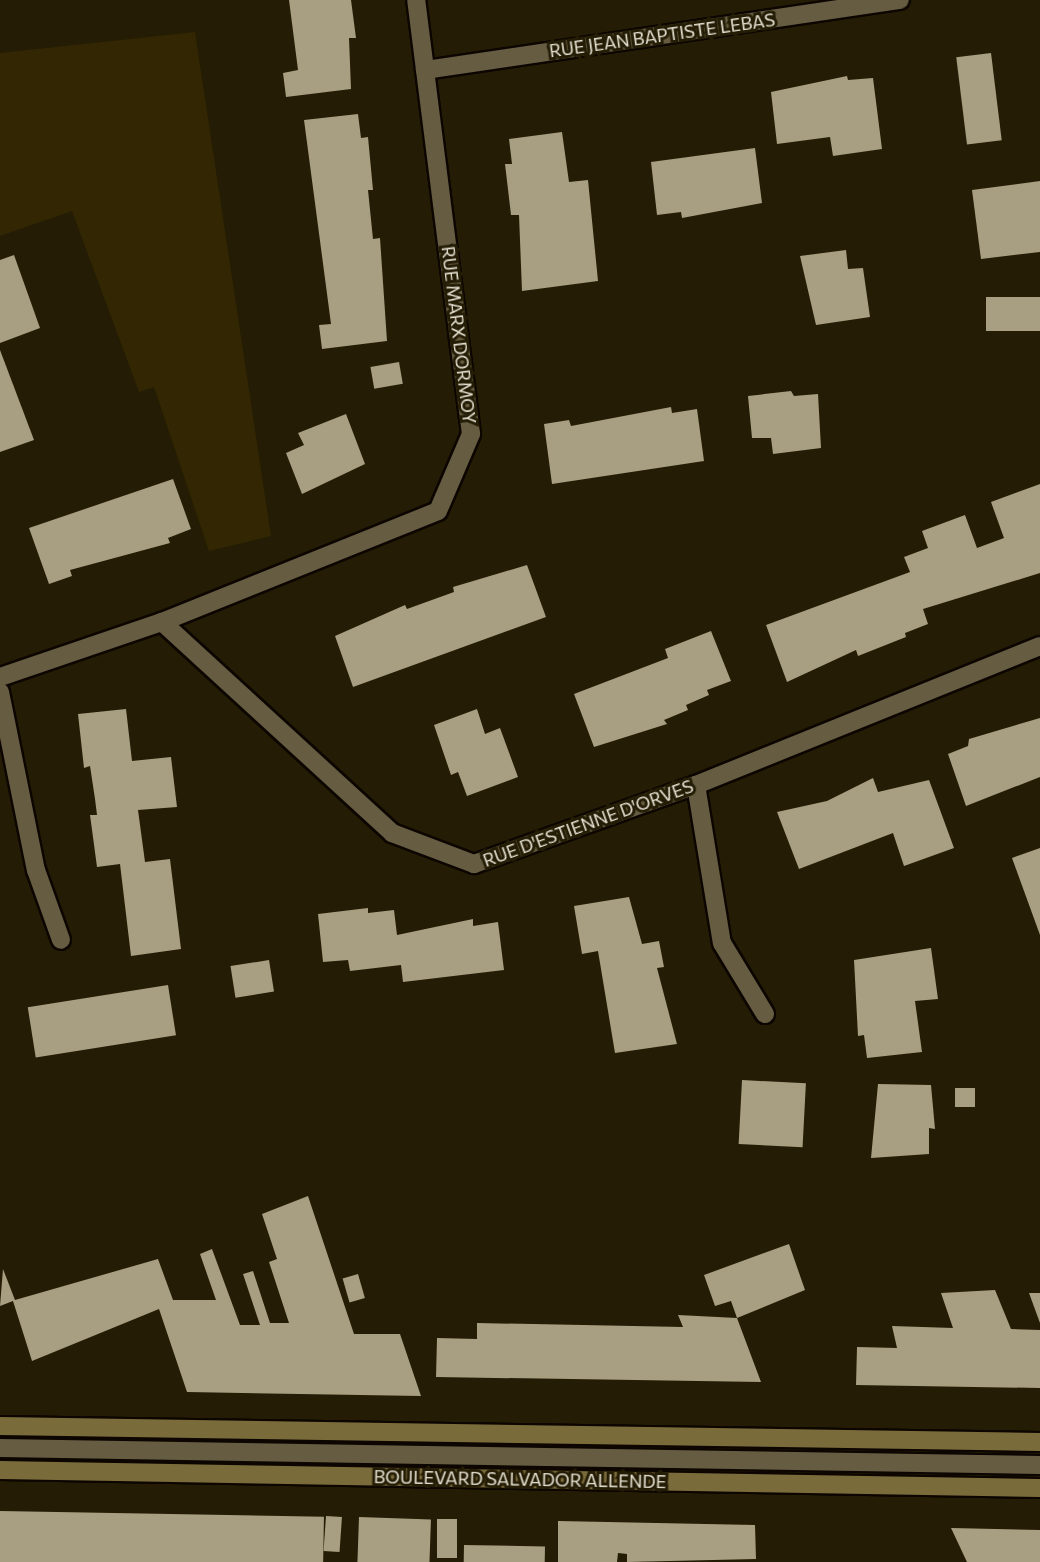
<!DOCTYPE html>
<html>
<head>
<meta charset="utf-8">
<style>
	body { margin:0 }
	#map { position:relative; width:1040px; height:1562px; overflow:hidden; background:#241c04; font-family:Commissioner,sans-serif }
	div>[style] { position:absolute }
	.green>* { inset:0; background:#322702 }
	.building>* { inset:0; background:#a89f83; transform-origin:0 0 }
	.roads { filter:drop-shadow(2px 0 #0d0600) drop-shadow(-2px 0 #0d0600) drop-shadow(0 2px #0d0600) drop-shadow(0 -2px #0d0600) }
	.lane>* { height:18px; margin:-9px; padding:0 9px; transform-origin:9px; border-radius:9px; background:#655c42 }
	.street>* { height:18px; margin:-9px; padding:0 9px; transform-origin:9px; border-radius:9px; background:#655c42 }
	.secondary>* { height:18px; margin:-9px; padding:0 9px; transform-origin:9px; border-radius:9px; background:#7a6b3a }
	span { translate:-50% -50%; white-space:nowrap; text-align:center; line-height:1.15; -webkit-text-stroke:6px #241c04; paint-order:stroke }
	.street-label { font-size:18px; color:#e5e1d2 }
</style>
</head>
<body>
<div id="map">
	<div class="green">
		<i style="clip-path:polygon(195px 32px,271px 536px,209px 551px,154px 387px,139px 392px,72px 211px,0 236px,0 53px)"></i>
	</div>
	<div class="building">
		<i style="clip-path:polygon(289px 0,351px 0,356px 38px,349px 38px,351px 89px,286px 97px,283px 73px,298px 70px)"></i>
		<i style="left:991px;top:53px;width:88px;height:35px;rotate:83deg"></i>
		<i style="clip-path:polygon(847px 76px,848px 80px,873px 78px,882px 149px,833px 156px,830px 137px,777px 144px,771px 92px)"></i>
		<i style="clip-path:polygon(358px 114px,361px 138px,368px 137px,373px 190px,368px 190px,373px 239px,380px 238px,387px 341px,322px 349px,319px 325px,331px 324px,304px 120px)"></i>
		<i style="clip-path:polygon(562px 132px,569px 182px,588px 180px,598px 281px,522px 291px,519px 215px,511px 215px,505px 164px,512px 164px,509px 139px)"></i>
		<i style="clip-path:polygon(755px 148px,762px 203px,682px 218px,681px 212px,657px 215px,651px 162px)"></i>
		<i style="clip-path:polygon(1040px 181px,1040px 252px,981px 259px,972px 190px)"></i>
		<i style="clip-path:polygon(846px 250px,848px 269px,863px 268px,870px 317px,816px 325px,800px 256px)"></i>
		<i style="clip-path:polygon(14px 255px,40px 328px,0 343px,0 260px)"></i>
		<i style="left:1040px;top:297px;width:34px;height:54px;rotate:90deg"></i>
		<i style="clip-path:polygon(0 350px,34px 440px,0 452px)"></i>
		<i style="left:399px;top:362px;width:22px;height:29px;rotate:80deg"></i>
		<i style="clip-path:polygon(791px 391px,794px 396px,818px 394px,821px 448px,773px 454px,771px 438px,752px 438px,748px 396px)"></i>
		<i style="clip-path:polygon(671px 407px,672px 413px,697px 409px,704px 461px,552px 484px,544px 424px,569px 420px,571px 426px)"></i>
		<i style="clip-path:polygon(346px 414px,365px 464px,302px 494px,286px 453px,304px 445px,298px 433px)"></i>
		<i style="clip-path:polygon(173px 479px,191px 529px,168px 538px,170px 543px,70px 570px,72px 576px,49px 584px,29px 528px)"></i>
		<i style="clip-path:polygon(1040px 484px,1040px 573px,923px 609px,928px 624px,905px 633px,906px 637px,858px 656px,856px 650px,787px 682px,766px 625px,910px 572px,904px 557px,928px 548px,922px 531px,965px 515px,977px 548px,1004px 538px,991px 502px)"></i>
		<i style="clip-path:polygon(527px 565px,546px 617px,353px 687px,335px 636px,405px 605px,407px 609px,454px 592px,453px 587px)"></i>
		<i style="clip-path:polygon(711px 631px,731px 681px,707px 690px,709px 695px,686px 705px,688px 710px,664px 720px,667px 724px,594px 747px,574px 694px,668px 658px,665px 649px)"></i>
		<i style="clip-path:polygon(126px 709px,132px 761px,171px 757px,177px 807px,138px 810px,145px 862px,170px 859px,181px 949px,131px 956px,120px 864px,97px 867px,90px 815px,97px 815px,95px 799px,90px 766px,84px 768px,78px 714px)"></i>
		<i style="clip-path:polygon(477px 709px,485px 734px,500px 728px,518px 777px,467px 796px,458px 772px,451px 775px,434px 725px)"></i>
		<i style="clip-path:polygon(1040px 718px,1040px 777px,966px 806px,948px 754px,968px 746px,969px 739px)"></i>
		<i style="clip-path:polygon(873px 778px,878px 792px,929px 780px,954px 848px,904px 866px,893px 833px,799px 869px,777px 812px,827px 801px)"></i>
		<i style="clip-path:polygon(1040px 848px,1040px 935px,1012px 858px)"></i>
		<i style="clip-path:polygon(629px 897px,642px 944px,659px 941px,664px 967px,657px 968px,677px 1044px,615px 1053px,598px 951px,582px 954px,574px 906px)"></i>
		<i style="clip-path:polygon(368px 908px,368px 913px,394px 910px,397px 935px,473px 919px,473px 926px,498px 922px,504px 970px,403px 982px,401px 965px,350px 971px,348px 960px,323px 962px,318px 914px)"></i>
		<i style="clip-path:polygon(931px 948px,938px 999px,915px 1001px,922px 1052px,867px 1058px,864px 1035px,858px 1036px,854px 960px)"></i>
		<i style="left:269px;top:960px;width:32px;height:39px;rotate:81deg"></i>
		<i style="left:168px;top:985px;width:51px;height:142px;rotate:81deg"></i>
		<i style="left:742px;top:1080px;width:64px;height:64px;rotate:3deg"></i>
		<i style="clip-path:polygon(878px 1084px,931px 1085px,935px 1129px,929px 1128px,929px 1154px,871px 1158px)"></i>
		<i style="left:955px;top:1088px;width:20px;height:19px"></i>
		<i style="clip-path:polygon(308px 1196px,354px 1334px,400px 1334px,421px 1396px,187px 1392px,159px 1309px,32px 1361px,13px 1301px,0 1306px,3px 1269px,15px 1300px,158px 1259px,173px 1300px,216px 1300px,200px 1254px,212px 1249px,240px 1325px,260px 1325px,243px 1274px,253px 1271px,270px 1323px,289px 1323px,269px 1262px,277px 1259px,262px 1214px)"></i>
		<i style="clip-path:polygon(789px 1244px,805px 1290px,737px 1318px,731px 1301px,715px 1306px,704px 1275px)"></i>
		<i style="left:358px;top:1274px;width:25px;height:16px;rotate:74deg"></i>
		<i style="clip-path:polygon(995px 1290px,1011px 1329px,1040px 1330px,1040px 1388px,856px 1385px,857px 1347px,897px 1348px,892px 1326px,953px 1328px,941px 1293px)"></i>
		<i style="clip-path:polygon(1029px 1293px,1040px 1293px,1040px 1323px)"></i>
		<i style="clip-path:polygon(678px 1315px,737px 1318px,761px 1382px,436px 1377px,437px 1338px,477px 1339px,477px 1323px,683px 1327px)"></i>
		<i style="left:0;top:1511px;width:324px;height:51px;rotate:1deg"></i>
		<i style="left:326px;top:1516px;width:16px;height:35px;rotate:4deg"></i>
		<i style="left:359px;top:1517px;width:72px;height:45px;rotate:2deg"></i>
		<i style="left:437px;top:1519px;width:20px;height:39px"></i>
		<i style="clip-path:polygon(558px 1521px,755px 1525px,756px 1559px,627px 1562px,627px 1554px,618px 1553px,617px 1562px,558px 1562px)"></i>
		<i style="clip-path:polygon(951px 1528px,1040px 1530px,1040px 1562px,967px 1562px)"></i>
		<i style="left:464px;top:1545px;width:81px;height:17px;rotate:1deg"></i>
	</div>
	<div class="roads">
		<div class="lane">
			<i style="left:0;top:1448px;width:1040px;rotate:0.94deg"></i>
		</div>
		<div class="street">
			<i style="left:425px;top:70px;width:480px;rotate:-8.4deg"></i>
			<i style="left:162px;top:622px;width:312px;rotate:42.5deg"></i>
			<i style="left:392px;top:833px;width:88px;rotate:20.7deg"></i>
			<i style="left:474px;top:864px;width:236px;rotate:-19.6deg"></i>
			<i style="left:696px;top:785px;width:371px;rotate:-22deg"></i>
			<i style="left:0;top:677px;width:171px;rotate:-18.8deg"></i>
			<i style="left:162px;top:622px;width:297px;rotate:-21.9deg"></i>
			<i style="left:438px;top:511px;width:84px;rotate:-66.8deg"></i>
			<i style="left:471px;top:434px;width:437px;rotate:-97.2deg"></i>
			<i style="left:0;top:692px;width:182px;rotate:78.6deg"></i>
			<i style="left:36px;top:870px;width:74px;rotate:70.3deg"></i>
			<i style="left:696px;top:785px;width:160px;rotate:80.7deg"></i>
			<i style="left:722px;top:943px;width:83px;rotate:58.8deg"></i>
		</div>
		<div class="secondary">
			<i style="left:0;top:1426px;width:1040px;rotate:0.88deg"></i>
			<i style="left:0;top:1470px;width:1040px;rotate:0.99deg"></i>
		</div>
	</div>
	<div class="street-label">
		<span style="left:662px;top:35px;rotate:-8deg">RUE JEAN BAPTISTE LEBAS</span>
		<span style="left:459px;top:335px;rotate:83deg">RUE MARX DORMOY</span>
		<span style="left:588px;top:823px;rotate:-20deg">RUE D'ESTIENNE D'ORVES</span>
		<span style="left:520px;top:1479px;rotate:1deg">BOULEVARD SALVADOR ALLENDE</span>
	</div>
</div>
</body>
</html>
